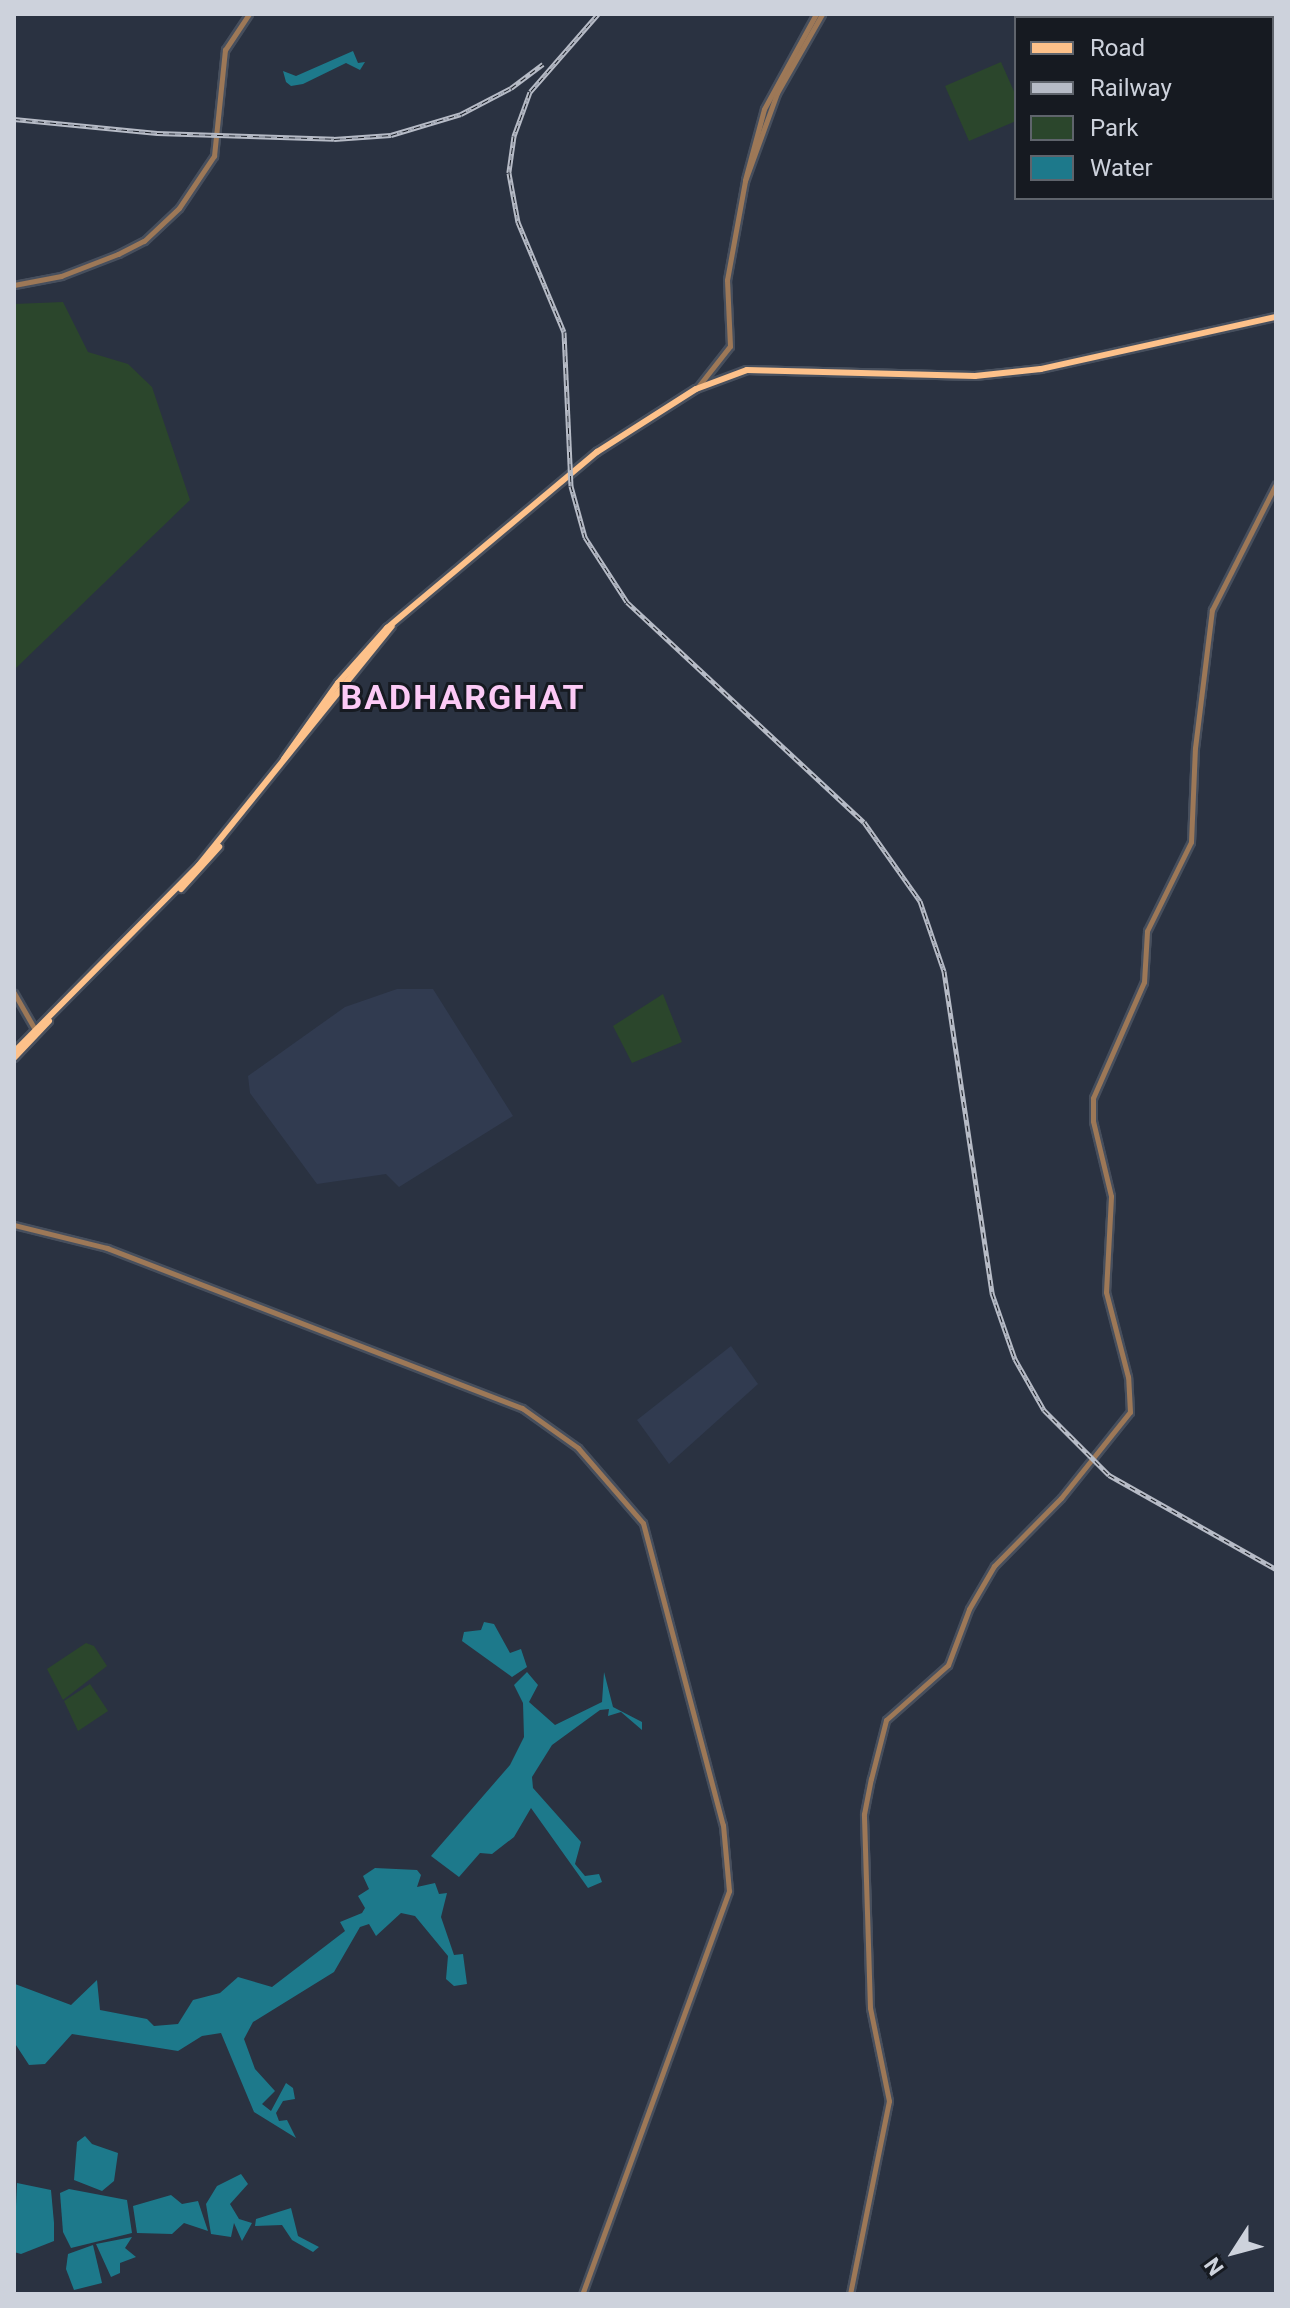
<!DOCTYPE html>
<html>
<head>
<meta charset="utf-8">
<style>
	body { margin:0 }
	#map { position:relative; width:1290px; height:2308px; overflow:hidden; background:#2a3241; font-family:Roboto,sans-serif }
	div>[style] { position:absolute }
	.built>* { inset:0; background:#313b50 }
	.green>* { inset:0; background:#2b462c }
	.water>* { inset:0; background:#1d798b }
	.roads { filter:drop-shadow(2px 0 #474f5d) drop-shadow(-2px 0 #474f5d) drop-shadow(0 2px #474f5d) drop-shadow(0 -2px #474f5d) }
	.tertiary>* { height:5px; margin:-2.5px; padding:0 2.5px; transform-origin:2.5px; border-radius:2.5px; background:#9d7857 }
	.primary>* { height:6px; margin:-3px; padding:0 3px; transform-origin:3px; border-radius:3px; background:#fdc18a }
	.rail>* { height:5px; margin-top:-2.5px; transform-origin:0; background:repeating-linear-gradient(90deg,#161a21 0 6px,#b6bbc6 0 12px); box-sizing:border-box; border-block:2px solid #b6bbc6 }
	span { translate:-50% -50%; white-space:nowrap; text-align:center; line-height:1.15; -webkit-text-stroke:6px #161a21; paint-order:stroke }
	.district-label { font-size:34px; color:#fccaf6; font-weight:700; letter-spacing:2px }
	.frame { position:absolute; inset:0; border:16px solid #cdd2dc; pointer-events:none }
	.legend { position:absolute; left:1014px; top:16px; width:260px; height:184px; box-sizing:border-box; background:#161a21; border:2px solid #5f646c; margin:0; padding:10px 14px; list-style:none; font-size:24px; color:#cdd2dc }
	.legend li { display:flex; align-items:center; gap:16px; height:40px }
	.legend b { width:40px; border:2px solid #5f646c }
	.north { position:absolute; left:1194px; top:2212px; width:80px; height:80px; -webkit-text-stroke:6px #161a21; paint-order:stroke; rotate:234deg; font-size:22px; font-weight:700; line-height:32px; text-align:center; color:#cdd2dc }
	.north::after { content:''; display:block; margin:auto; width:28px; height:36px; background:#cdd2dc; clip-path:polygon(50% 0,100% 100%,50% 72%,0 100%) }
</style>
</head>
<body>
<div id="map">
	<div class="built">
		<i style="clip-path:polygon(397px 989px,433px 989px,513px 1116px,399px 1187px,386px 1174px,317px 1184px,250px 1093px,248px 1076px,345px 1007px)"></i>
		<i style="clip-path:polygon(731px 1346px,758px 1384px,669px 1464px,637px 1420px)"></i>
	</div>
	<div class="green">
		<i style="clip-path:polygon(1001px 62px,1016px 96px,1016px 121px,969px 141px,945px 86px)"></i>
		<i style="clip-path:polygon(63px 302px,88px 352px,128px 364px,152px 387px,190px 500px,16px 668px,14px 304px)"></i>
		<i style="clip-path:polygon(663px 994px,682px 1042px,632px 1063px,613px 1026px)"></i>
		<i style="clip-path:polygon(86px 1643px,94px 1646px,107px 1666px,63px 1700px,47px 1669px)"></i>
		<i style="clip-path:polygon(90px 1684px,108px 1711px,78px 1731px,64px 1701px)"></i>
	</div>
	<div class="water">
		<i style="clip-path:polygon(353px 51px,358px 63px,365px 62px,360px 70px,346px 63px,303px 84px,291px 86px,286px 82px,283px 71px,296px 76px)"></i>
		<i style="clip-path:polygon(484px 1622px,494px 1624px,510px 1653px,521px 1649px,527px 1667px,512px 1677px,462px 1641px,464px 1632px,481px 1630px)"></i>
		<i style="clip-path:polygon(527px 1672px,538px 1685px,529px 1702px,555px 1725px,602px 1702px,604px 1672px,613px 1707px,642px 1722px,642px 1730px,621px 1712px,608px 1716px,609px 1709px,600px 1710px,552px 1745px,532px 1777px,533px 1788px,581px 1842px,575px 1864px,585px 1876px,599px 1874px,602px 1882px,588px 1888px,531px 1808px,514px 1837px,492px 1854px,480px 1853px,459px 1877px,431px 1856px,510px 1765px,524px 1737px,523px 1703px,514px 1685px)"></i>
		<i style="clip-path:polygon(375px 1868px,417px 1870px,421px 1875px,417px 1887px,435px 1883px,439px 1894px,447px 1893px,441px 1917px,454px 1955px,463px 1954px,467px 1984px,454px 1986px,446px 1979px,448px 1956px,415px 1916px,401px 1913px,376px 1936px,369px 1924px,360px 1927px,334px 1972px,253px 2022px,244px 2039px,255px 2069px,275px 2091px,262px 2104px,271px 2111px,286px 2083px,293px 2088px,295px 2099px,283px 2101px,276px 2113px,279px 2121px,287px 2120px,296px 2138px,254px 2112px,221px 2033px,202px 2036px,178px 2051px,72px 2034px,45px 2064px,29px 2065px,14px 2042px,15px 1984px,71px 2005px,97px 1980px,100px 2010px,147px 2019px,154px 2026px,178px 2024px,193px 2000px,220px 1993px,238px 1977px,272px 1987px,345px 1931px,340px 1922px,362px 1913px,365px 1908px,358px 1896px,369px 1889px,363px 1876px)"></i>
		<i style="clip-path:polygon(85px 2136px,92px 2144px,118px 2153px,114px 2181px,102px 2191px,74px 2180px,77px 2142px)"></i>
		<i style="clip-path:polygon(241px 2174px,248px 2184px,230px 2204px,239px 2219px,252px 2223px,242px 2241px,234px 2223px,231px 2237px,211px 2234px,206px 2204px,217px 2186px)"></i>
		<i style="clip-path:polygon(17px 2183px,51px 2190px,54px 2223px,54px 2241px,21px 2254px,14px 2252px)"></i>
		<i style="clip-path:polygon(69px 2189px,127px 2200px,132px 2233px,71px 2248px,63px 2232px,60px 2193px)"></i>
		<i style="clip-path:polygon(171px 2195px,182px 2204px,198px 2201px,208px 2231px,184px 2223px,172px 2234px,137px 2233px,133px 2206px)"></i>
		<i style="clip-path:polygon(291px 2208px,298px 2236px,319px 2247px,313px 2252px,292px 2240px,282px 2225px,255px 2226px,256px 2219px)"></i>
		<i style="clip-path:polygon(132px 2237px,125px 2248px,136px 2257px,120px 2263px,120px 2273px,111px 2277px,96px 2244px)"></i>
		<i style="clip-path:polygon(93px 2245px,102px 2283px,74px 2290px,66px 2269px,68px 2254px)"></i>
	</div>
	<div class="roads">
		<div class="tertiary">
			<i style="left:745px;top:180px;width:73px;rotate:-75deg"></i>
			<i style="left:764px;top:109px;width:108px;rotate:-61.3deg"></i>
			<i style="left:14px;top:285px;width:48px;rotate:-10.8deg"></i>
			<i style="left:61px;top:276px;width:61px;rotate:-21.1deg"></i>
			<i style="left:118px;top:254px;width:29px;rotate:-27deg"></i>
			<i style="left:144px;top:241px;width:48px;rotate:-43.3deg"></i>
			<i style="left:179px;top:208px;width:63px;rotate:-56.1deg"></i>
			<i style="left:214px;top:156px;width:107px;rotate:-84.1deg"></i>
			<i style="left:225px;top:50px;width:43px;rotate:-56.3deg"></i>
			<i style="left:697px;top:388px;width:53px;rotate:-51.8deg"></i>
			<i style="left:730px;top:346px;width:66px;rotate:-92.6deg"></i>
			<i style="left:727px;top:280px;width:101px;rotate:-79.7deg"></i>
			<i style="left:745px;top:181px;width:94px;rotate:-70deg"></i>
			<i style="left:777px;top:93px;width:91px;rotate:-60.3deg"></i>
			<i style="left:14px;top:993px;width:46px;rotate:60.1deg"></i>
			<i style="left:14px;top:1225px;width:96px;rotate:13.9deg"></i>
			<i style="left:107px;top:1248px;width:445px;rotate:21.1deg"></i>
			<i style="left:522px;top:1408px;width:69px;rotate:35.5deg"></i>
			<i style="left:578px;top:1448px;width:99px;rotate:49.1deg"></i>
			<i style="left:643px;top:1523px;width:312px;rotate:75.2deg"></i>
			<i style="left:723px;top:1825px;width:66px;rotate:84.8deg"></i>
			<i style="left:729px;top:1891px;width:429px;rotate:110deg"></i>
			<i style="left:850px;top:2294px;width:197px;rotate:-78.6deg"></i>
			<i style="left:889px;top:2101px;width:95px;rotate:-101.5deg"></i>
			<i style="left:870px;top:2008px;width:194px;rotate:-91.8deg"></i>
			<i style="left:864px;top:1814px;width:36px;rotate:-79deg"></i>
			<i style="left:871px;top:1779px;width:61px;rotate:-75.7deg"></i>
			<i style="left:886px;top:1720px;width:83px;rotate:-41.6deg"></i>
			<i style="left:948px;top:1665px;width:60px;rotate:-69.4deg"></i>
			<i style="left:969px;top:1609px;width:50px;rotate:-59.8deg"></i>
			<i style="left:994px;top:1566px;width:95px;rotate:-45.4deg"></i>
			<i style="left:1061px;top:1498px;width:110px;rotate:-51.3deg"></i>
			<i style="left:1130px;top:1412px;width:35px;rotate:-93deg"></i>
			<i style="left:1128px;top:1377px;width:88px;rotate:-104.5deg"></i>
			<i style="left:1106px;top:1292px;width:96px;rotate:-87deg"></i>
			<i style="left:1111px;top:1196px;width:77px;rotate:-103.5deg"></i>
			<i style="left:1093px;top:1121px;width:23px;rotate:-90deg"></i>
			<i style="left:1093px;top:1098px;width:127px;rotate:-66.3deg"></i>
			<i style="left:1144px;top:982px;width:51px;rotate:-86.6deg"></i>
			<i style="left:1147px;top:931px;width:99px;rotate:-63.7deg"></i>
			<i style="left:1191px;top:842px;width:94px;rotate:-87.6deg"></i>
			<i style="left:1195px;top:748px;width:139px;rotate:-83deg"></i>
			<i style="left:1212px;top:610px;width:141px;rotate:-63.1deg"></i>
		</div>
		<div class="primary">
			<i style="left:284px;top:759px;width:93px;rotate:-54.6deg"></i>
			<i style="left:338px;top:683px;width:74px;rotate:-48.3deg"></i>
			<i style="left:387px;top:628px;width:274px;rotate:-40deg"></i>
			<i style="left:597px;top:452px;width:117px;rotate:-32.5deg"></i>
			<i style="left:696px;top:389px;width:54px;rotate:-20.4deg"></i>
			<i style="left:747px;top:370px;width:228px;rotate:1.5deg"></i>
			<i style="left:975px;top:376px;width:66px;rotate:-6.1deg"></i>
			<i style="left:1041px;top:369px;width:241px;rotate:-12.5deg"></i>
			<i style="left:181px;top:889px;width:57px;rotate:-47.9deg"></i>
			<i style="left:14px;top:1052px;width:263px;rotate:-45.3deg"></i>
			<i style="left:199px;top:865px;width:307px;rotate:-51.1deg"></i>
			<i style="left:14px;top:1058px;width:51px;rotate:-46.6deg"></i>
		</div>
	</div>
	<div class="rail">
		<i style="left:598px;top:14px;width:103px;rotate:131.1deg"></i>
		<i style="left:530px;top:92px;width:47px;rotate:110deg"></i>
		<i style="left:514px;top:136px;width:37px;rotate:98deg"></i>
		<i style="left:509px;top:173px;width:50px;rotate:79.6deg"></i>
		<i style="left:518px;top:222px;width:119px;rotate:67.3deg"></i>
		<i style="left:564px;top:332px;width:154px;rotate:87.4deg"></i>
		<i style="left:571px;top:486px;width:53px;rotate:74.6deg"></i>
		<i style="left:585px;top:537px;width:77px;rotate:57.1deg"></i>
		<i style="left:627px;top:602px;width:323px;rotate:42.9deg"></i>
		<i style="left:864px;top:822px;width:97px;rotate:54.7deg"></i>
		<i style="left:920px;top:901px;width:74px;rotate:71.1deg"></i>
		<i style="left:944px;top:971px;width:326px;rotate:81.5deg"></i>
		<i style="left:992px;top:1293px;width:70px;rotate:70.8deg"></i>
		<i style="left:1015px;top:1359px;width:59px;rotate:60.4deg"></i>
		<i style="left:1044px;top:1410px;width:92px;rotate:45deg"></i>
		<i style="left:1109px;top:1475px;width:192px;rotate:29.4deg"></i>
		<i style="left:14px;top:119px;width:144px;rotate:5.6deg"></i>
		<i style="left:157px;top:133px;width:177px;rotate:1.9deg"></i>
		<i style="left:334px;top:139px;width:57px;rotate:-4deg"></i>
		<i style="left:391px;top:135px;width:73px;rotate:-16.7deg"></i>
		<i style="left:461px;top:114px;width:56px;rotate:-27.5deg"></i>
		<i style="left:511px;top:88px;width:40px;rotate:-37deg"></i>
	</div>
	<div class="district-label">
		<span style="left:463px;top:698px">BADHARGHAT</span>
	</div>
	<div class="frame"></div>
	<ul class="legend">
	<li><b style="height:10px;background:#fdc18a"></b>Road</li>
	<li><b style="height:10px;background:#b6bbc6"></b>Railway</li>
	<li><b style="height:22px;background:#2b462c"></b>Park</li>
	<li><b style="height:22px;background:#1d798b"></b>Water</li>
	</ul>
	<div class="north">N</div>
</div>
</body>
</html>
